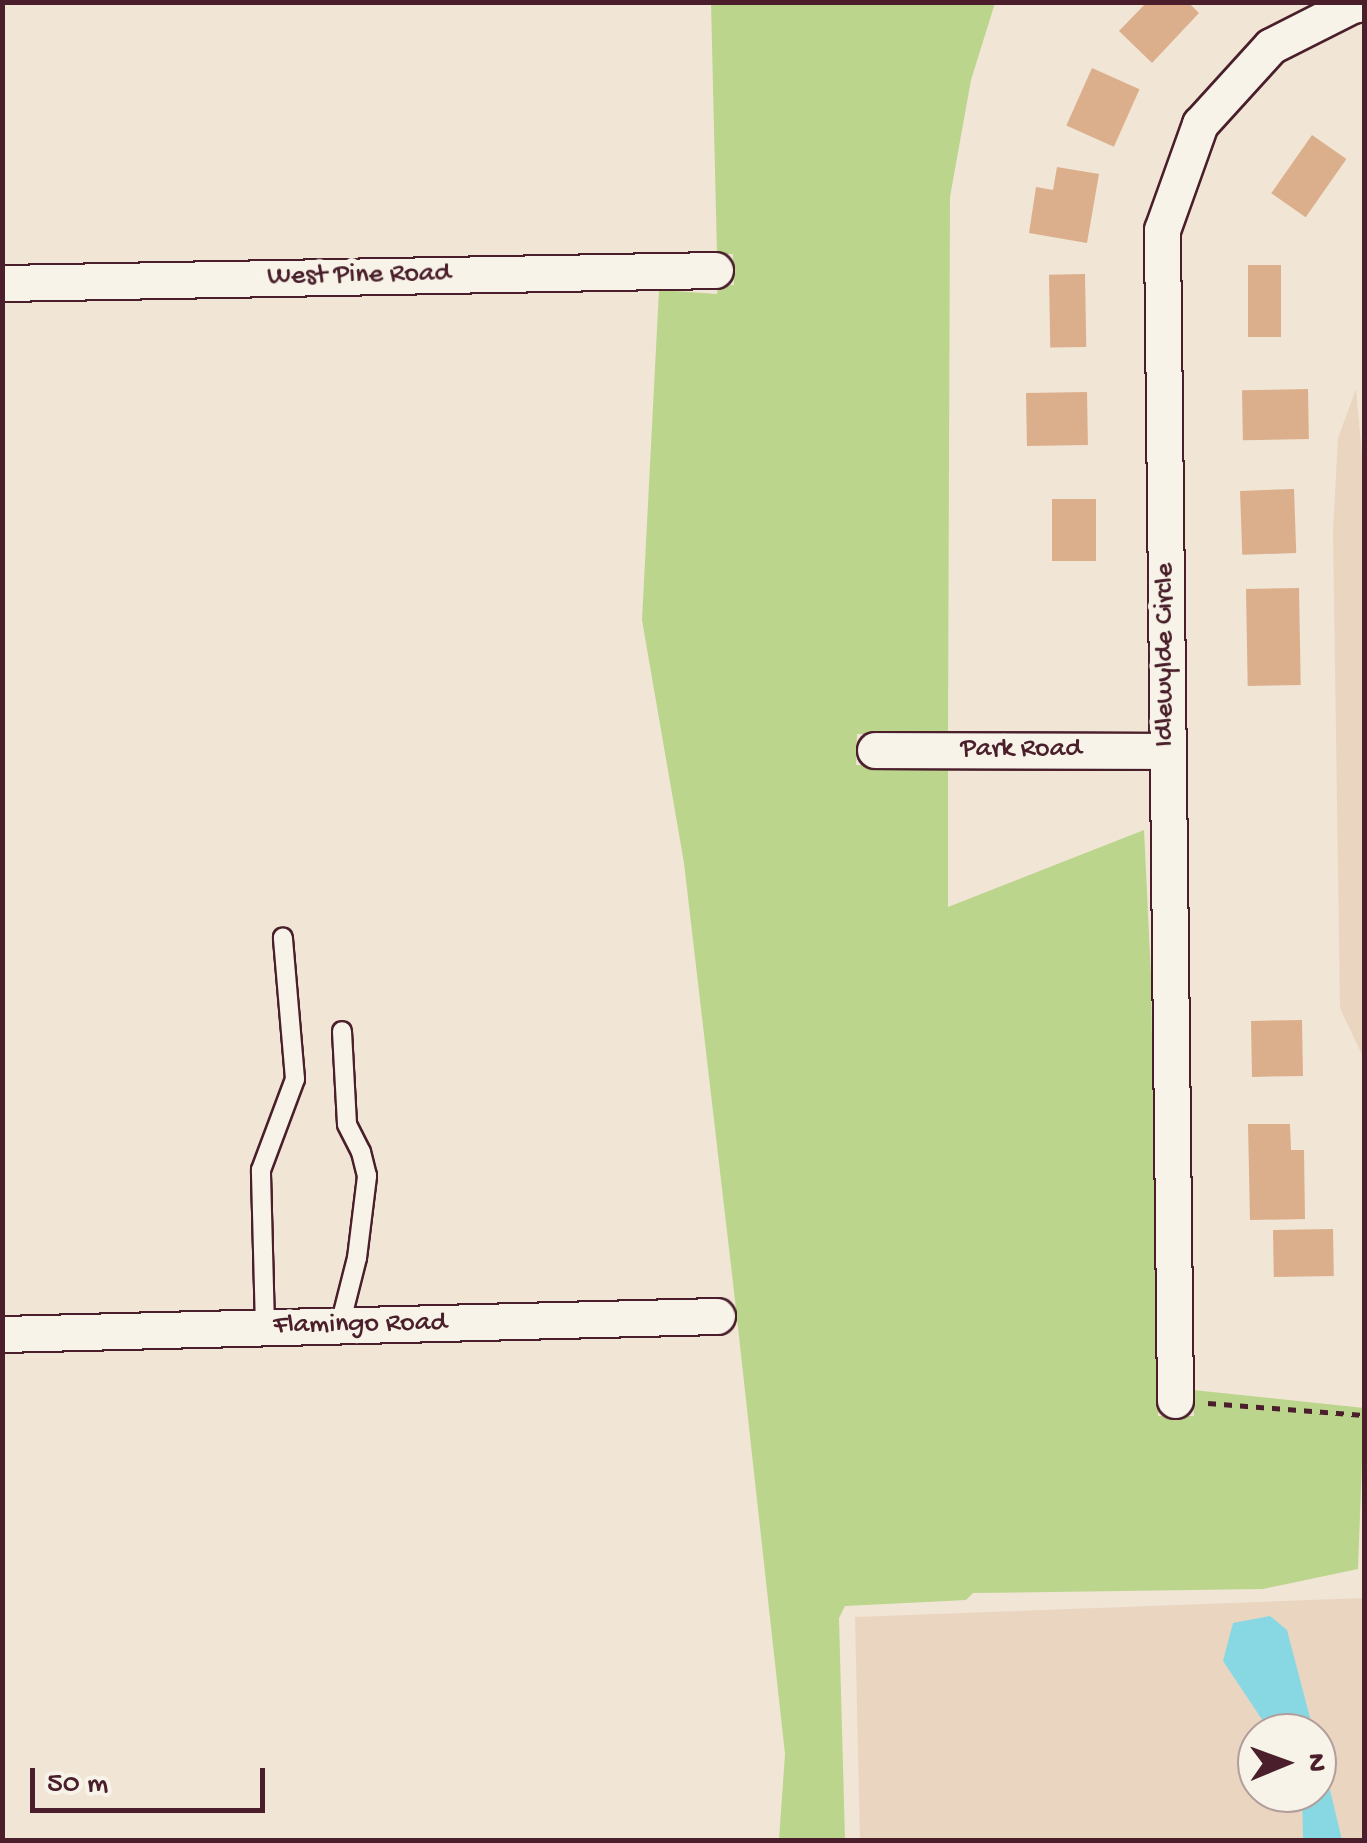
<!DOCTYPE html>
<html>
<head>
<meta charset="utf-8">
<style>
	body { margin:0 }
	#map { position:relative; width:1367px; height:1843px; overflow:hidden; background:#f1e5d6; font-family:"Gochi Hand",sans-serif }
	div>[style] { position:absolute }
	.built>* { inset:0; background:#ead5c0 }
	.green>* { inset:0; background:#bbd58c }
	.water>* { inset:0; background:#88d8e3 }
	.building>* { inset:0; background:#dbaf8c; transform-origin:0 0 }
	.path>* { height:5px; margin-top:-2.5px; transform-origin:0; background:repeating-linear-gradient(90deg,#4a1f2b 0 8px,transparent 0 16px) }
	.roads { filter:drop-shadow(2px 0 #4a1f2b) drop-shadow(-2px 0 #4a1f2b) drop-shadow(0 2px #4a1f2b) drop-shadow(0 -2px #4a1f2b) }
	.service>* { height:18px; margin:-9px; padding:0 9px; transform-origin:9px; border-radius:9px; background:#f7f3e8 }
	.minor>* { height:35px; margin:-17.5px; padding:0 17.5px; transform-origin:17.5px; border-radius:17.5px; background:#f7f3e8 }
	span { translate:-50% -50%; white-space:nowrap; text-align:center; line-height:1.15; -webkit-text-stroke:10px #f7f3e8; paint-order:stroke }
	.street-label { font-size:28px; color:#4a1f2b }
	.frame { position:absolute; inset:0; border:5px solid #4a1f2b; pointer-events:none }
	.north { position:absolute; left:1237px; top:1713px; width:100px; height:100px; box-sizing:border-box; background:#f7f3e8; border:2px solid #b29e9c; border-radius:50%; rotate:89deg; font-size:28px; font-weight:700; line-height:40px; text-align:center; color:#4a1f2b }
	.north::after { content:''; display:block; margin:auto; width:35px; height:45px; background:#4a1f2b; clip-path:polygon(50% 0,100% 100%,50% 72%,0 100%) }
	.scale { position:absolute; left:30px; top:1768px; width:235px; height:45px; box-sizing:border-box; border:5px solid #4a1f2b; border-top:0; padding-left:12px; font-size:30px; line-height:35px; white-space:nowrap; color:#4a1f2b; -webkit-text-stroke:8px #f7f3e8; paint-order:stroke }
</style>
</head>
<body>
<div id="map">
	<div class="built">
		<i style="clip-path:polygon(1356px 389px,1364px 477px,1364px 1059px,1340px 1008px,1333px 531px,1338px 438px)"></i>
		<i style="clip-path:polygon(evenodd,1364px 1598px,1364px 1840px,860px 1840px,855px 1617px,1364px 1598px,1257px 1733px,1317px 1733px,1317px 1793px,1257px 1793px,1257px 1733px)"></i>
	</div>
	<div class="green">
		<i style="clip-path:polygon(711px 3px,995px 3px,971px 80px,950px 197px,948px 734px,857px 734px,856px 765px,948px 766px,948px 907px,1144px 830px,1151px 976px,1158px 1416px,1194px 1416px,1193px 1390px,1364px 1408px,1358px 1569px,1263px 1589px,973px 1593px,966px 1600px,845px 1606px,839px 1618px,845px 1840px,779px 1840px,785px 1754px,735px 1300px,684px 863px,642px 620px,659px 290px,717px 294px,718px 286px,734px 285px,733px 254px,717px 254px)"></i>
	</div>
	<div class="water">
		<i style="clip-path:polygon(1270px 1616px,1287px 1630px,1314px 1733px,1271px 1733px,1223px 1661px,1233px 1623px)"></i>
		<i style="clip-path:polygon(1317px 1742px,1324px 1765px,1342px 1840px,1303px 1840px,1302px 1793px,1317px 1793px)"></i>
	</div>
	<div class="building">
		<i style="clip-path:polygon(1147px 2px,1188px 2px,1199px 13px,1152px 63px,1119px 31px)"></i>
		<i style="left:1092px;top:68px;width:52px;height:63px;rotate:24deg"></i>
		<i style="left:1312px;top:135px;width:42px;height:71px;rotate:35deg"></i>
		<i style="clip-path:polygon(1057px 167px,1099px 174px,1087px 243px,1029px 233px,1036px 187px,1053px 190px)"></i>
		<i style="left:1248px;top:265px;width:33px;height:72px"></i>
		<i style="left:1085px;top:274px;width:73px;height:36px;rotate:89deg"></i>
		<i style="left:1308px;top:389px;width:50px;height:66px;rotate:89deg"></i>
		<i style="left:1087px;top:392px;width:53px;height:61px;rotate:89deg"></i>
		<i style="left:1294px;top:489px;width:64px;height:54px;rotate:88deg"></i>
		<i style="left:1052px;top:499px;width:44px;height:62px"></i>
		<i style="left:1299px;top:588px;width:97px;height:53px;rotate:89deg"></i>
		<i style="left:1302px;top:1020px;width:56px;height:51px;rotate:89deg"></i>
		<i style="clip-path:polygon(1248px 1124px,1290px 1124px,1291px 1150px,1304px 1150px,1305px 1219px,1250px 1220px)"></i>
		<i style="left:1333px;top:1229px;width:47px;height:60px;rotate:89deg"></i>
	</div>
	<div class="path">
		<i style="left:1208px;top:1403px;width:156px;rotate:4.4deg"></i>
	</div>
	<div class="roads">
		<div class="service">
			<i style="left:340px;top:1325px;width:69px;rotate:-75.8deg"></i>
			<i style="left:357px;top:1258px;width:83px;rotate:-83deg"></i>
			<i style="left:367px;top:1176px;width:25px;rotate:-104deg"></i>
			<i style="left:361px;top:1152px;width:31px;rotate:-117deg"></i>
			<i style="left:347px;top:1124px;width:93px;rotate:-93.1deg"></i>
			<i style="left:265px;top:1327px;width:157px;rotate:-91.5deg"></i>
			<i style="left:261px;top:1170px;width:97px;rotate:-69.5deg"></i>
			<i style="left:295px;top:1079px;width:142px;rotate:-94.9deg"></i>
		</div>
		<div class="minor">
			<i style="left:2px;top:283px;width:713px;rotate:-1.04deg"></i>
			<i style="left:875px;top:750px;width:292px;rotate:0.2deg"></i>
			<i style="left:2px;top:1334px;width:715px;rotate:-1.44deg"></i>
			<i style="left:1175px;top:1400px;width:1170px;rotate:-90.64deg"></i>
			<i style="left:1162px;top:230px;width:113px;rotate:-70.3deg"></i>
			<i style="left:1200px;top:124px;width:105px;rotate:-47.7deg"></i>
			<i style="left:1271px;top:46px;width:91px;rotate:-26.8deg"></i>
			<i style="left:1352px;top:5px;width:12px;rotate:-9deg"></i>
		</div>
	</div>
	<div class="street-label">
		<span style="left:359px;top:276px;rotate:-1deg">West Pine Road</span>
		<span style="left:1166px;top:655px;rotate:-90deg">Idlewylde Circle</span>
		<span style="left:1021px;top:750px">Park Road</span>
		<span style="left:360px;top:1325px;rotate:-1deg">Flamingo Road</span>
	</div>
	<div class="frame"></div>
	<div class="north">N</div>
	<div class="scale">50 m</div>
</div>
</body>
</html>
